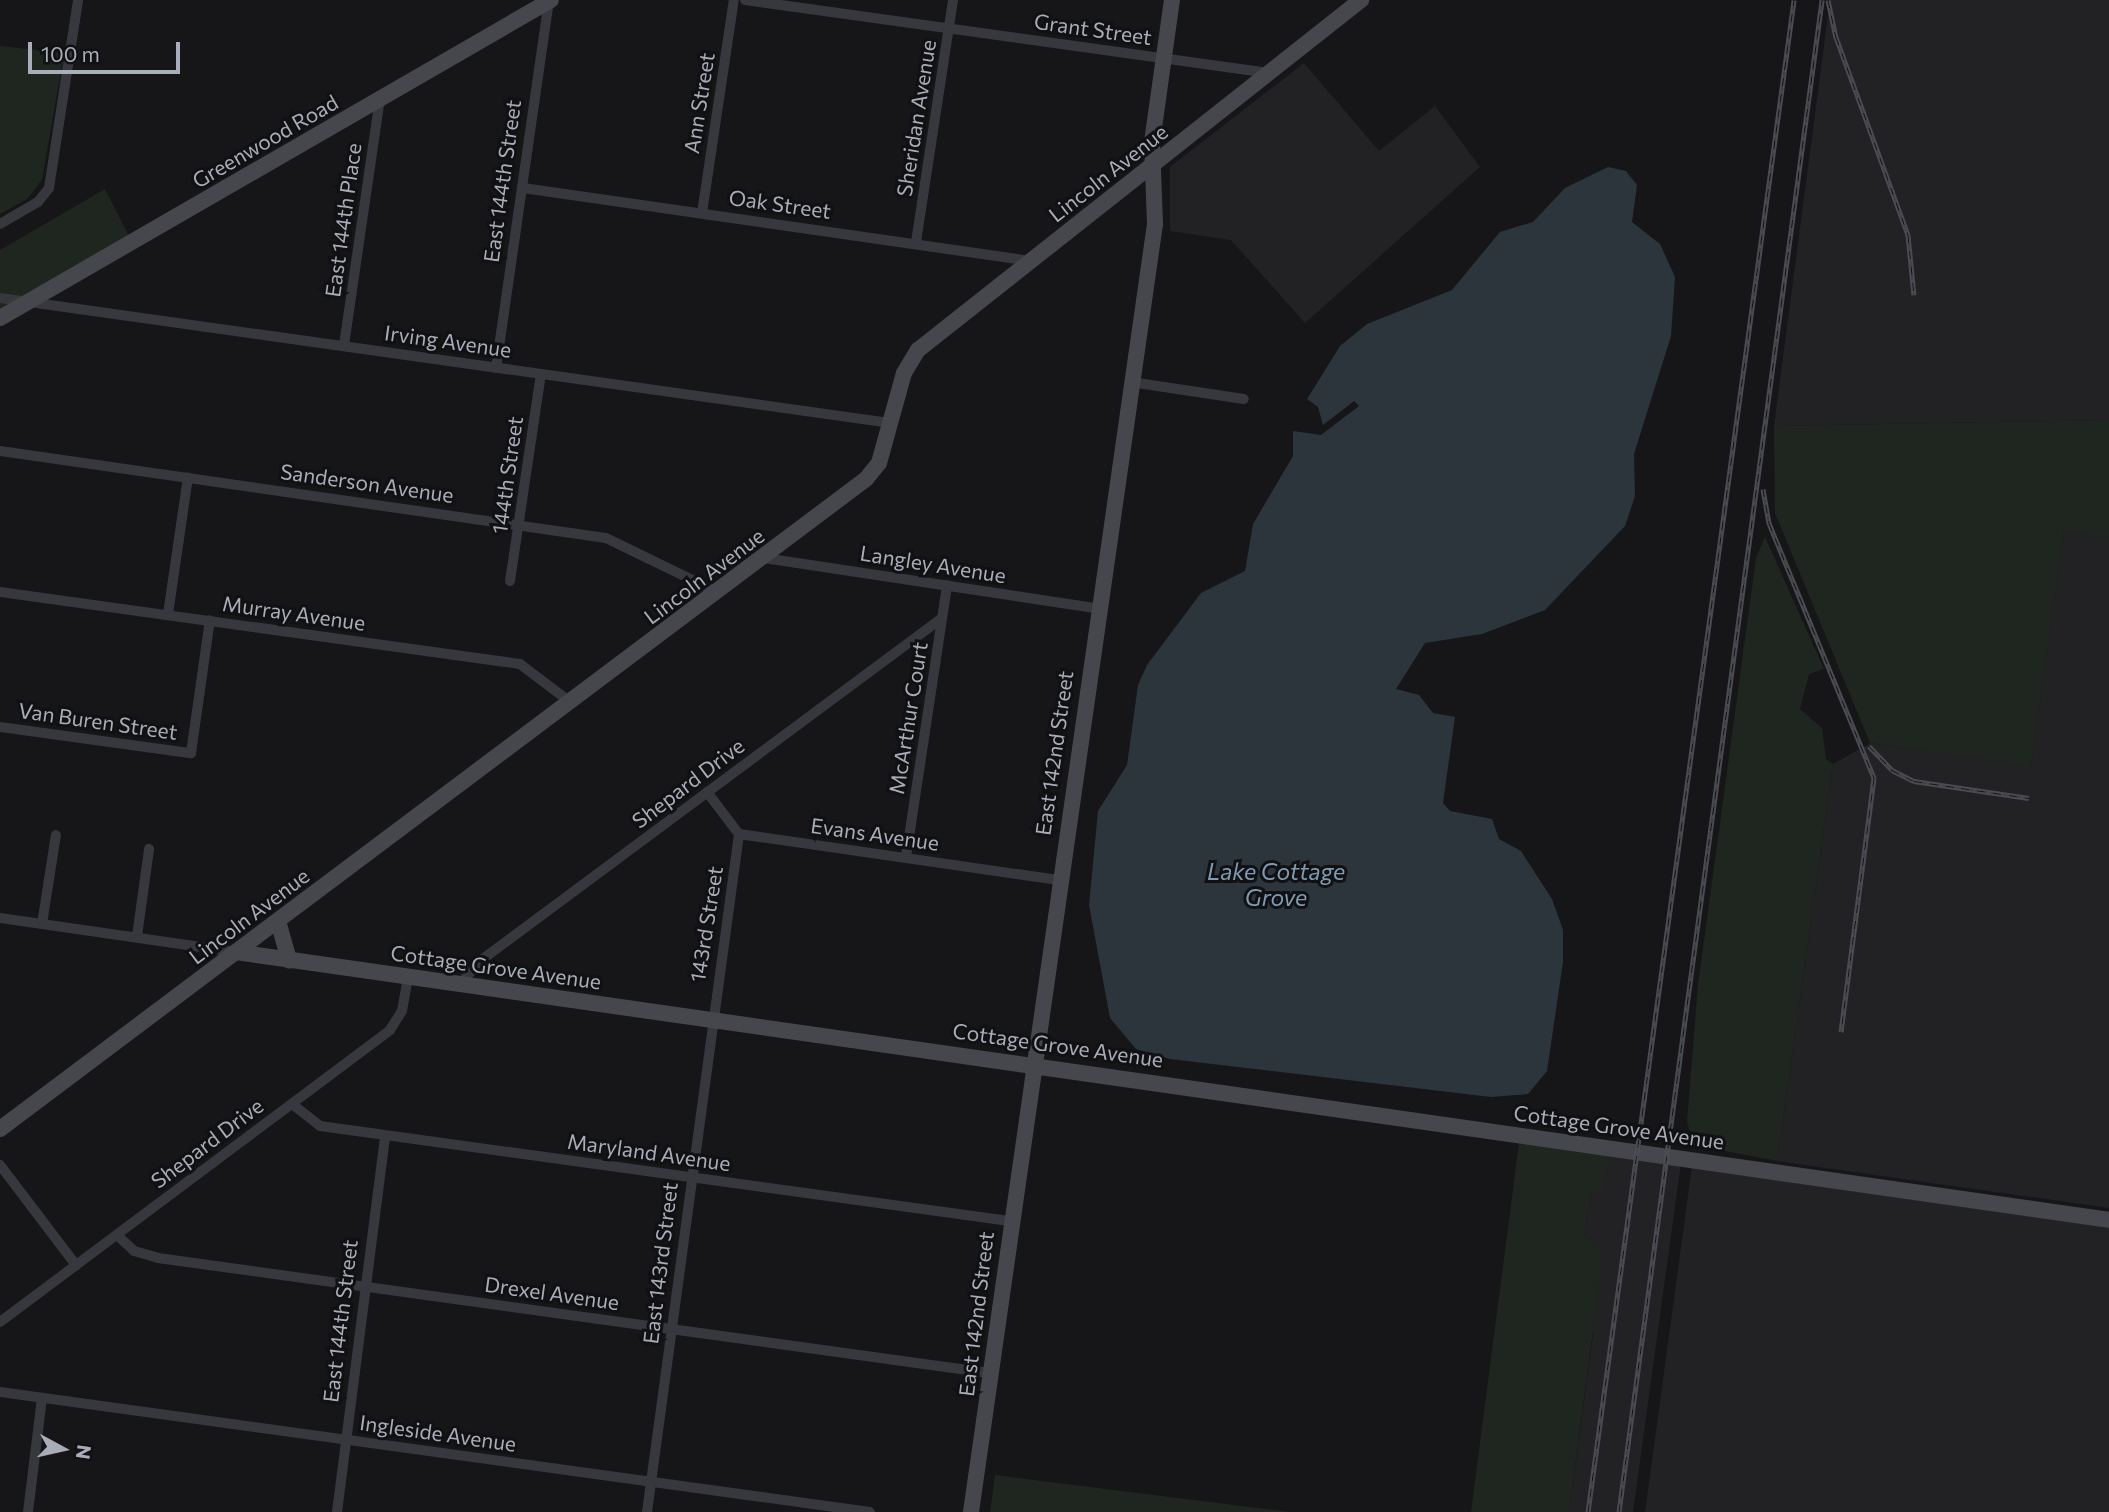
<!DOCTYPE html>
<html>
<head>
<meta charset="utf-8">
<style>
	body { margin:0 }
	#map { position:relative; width:2109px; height:1512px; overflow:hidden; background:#161618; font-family:Commissioner,sans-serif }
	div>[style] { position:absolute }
	.built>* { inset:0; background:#222225 }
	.green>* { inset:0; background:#1e261f }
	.water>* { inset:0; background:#2c353c }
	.street>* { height:10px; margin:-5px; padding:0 5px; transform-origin:5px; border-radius:5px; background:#37383d }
	.secondary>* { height:16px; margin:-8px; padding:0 8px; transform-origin:8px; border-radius:8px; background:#45474d }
	.rail>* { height:5px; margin-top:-2.5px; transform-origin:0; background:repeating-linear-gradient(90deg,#111113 0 8px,#4a4c52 0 16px); box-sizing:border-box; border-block:2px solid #4a4c52 }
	span { translate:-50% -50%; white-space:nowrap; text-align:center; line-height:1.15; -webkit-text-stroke:6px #111113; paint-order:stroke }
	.street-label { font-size:21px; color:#a8adb8 }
	.water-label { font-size:23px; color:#7f9bb3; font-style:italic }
	.north { position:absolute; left:28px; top:1414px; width:70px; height:70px; -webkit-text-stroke:5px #111113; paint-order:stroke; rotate:98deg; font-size:19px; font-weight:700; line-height:28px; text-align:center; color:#a8adb8 }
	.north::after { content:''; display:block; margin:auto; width:24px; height:32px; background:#a8adb8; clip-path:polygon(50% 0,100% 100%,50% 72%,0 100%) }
	.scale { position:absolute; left:28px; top:42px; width:152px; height:32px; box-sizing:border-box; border:4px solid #a8adb8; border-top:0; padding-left:9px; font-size:21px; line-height:24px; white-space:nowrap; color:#a8adb8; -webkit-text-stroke:5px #111113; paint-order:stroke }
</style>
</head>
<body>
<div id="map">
	<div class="built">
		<i style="clip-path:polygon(1830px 0,2109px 0,2109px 420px,1774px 426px)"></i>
		<i style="clip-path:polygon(1304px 63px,1379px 151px,1435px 106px,1480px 167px,1305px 323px,1231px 240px,1170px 231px,1170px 167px)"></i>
		<i style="clip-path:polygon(2064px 531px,2109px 538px,2109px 1208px,1777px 1161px,1833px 764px,1870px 743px,2031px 765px)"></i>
		<i style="clip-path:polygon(1610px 1154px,1681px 1163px,1633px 1512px,1569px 1512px,1593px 1334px,1584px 1236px,1591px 1192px)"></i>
		<i style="clip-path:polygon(1692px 1166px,2109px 1225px,2109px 1512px,1645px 1512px)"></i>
	</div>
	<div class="green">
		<i style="clip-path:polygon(0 46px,64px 53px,42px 180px,27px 199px,0 214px)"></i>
		<i style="clip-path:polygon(105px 189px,132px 242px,0 318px,0 250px)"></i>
		<i style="clip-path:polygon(2109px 420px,2109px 538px,2064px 532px,2031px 766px,1870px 743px,1775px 513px,1774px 426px)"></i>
		<i style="clip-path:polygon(1765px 537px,1824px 669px,1809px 674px,1800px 709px,1822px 728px,1826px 759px,1833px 764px,1777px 1161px,1694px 1145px,1687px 1122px,1698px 985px,1756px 558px)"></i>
		<i style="clip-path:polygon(1519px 1143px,1610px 1154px,1603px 1192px,1591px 1192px,1584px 1236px,1603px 1255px,1569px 1512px,1471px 1512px)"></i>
		<i style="clip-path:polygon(995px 1475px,1290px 1512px,990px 1512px)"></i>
	</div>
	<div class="water">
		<i style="clip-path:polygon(1608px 167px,1626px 171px,1637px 185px,1632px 222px,1660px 244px,1675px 277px,1671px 336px,1634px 454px,1635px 496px,1625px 526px,1545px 610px,1482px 634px,1425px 643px,1396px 689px,1419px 695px,1433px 713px,1455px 717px,1443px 803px,1450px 811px,1492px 819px,1499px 839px,1521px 851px,1552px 899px,1563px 930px,1563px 962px,1547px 1071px,1528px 1094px,1491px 1097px,1170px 1059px,1136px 1049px,1110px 1018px,1089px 905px,1098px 811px,1127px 765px,1138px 685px,1147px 665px,1201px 593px,1245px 571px,1253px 524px,1293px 456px,1293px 431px,1321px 435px,1359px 406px,1354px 401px,1323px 425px,1318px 407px,1307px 399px,1340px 346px,1367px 324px,1452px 290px,1500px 232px,1533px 222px,1565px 188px)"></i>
	</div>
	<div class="street">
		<i style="left:745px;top:0;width:529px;rotate:7.93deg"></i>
		<i style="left:523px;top:188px;width:513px;rotate:8.18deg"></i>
		<i style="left:702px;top:213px;width:215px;rotate:-81.5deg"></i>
		<i style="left:0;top:224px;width:44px;rotate:-30.1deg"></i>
		<i style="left:38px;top:202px;width:18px;rotate:-52deg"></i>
		<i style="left:49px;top:188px;width:190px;rotate:-81.2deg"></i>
		<i style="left:916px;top:242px;width:245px;rotate:-81.3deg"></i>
		<i style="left:0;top:298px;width:900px;rotate:7.99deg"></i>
		<i style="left:344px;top:345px;width:249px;rotate:-81.7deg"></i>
		<i style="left:496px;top:368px;width:371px;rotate:-81.8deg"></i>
		<i style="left:1131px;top:382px;width:114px;rotate:8.6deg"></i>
		<i style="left:0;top:451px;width:612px;rotate:8.17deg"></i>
		<i style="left:606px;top:538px;width:123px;rotate:25.9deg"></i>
		<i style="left:764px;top:558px;width:336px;rotate:8.6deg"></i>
		<i style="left:510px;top:581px;width:209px;rotate:-81.5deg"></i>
		<i style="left:0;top:592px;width:525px;rotate:7.88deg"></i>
		<i style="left:520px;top:664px;width:63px;rotate:37.2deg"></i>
		<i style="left:168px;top:614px;width:138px;rotate:-81.7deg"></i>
		<i style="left:0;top:727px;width:193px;rotate:7.8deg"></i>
		<i style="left:191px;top:753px;width:134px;rotate:-81.9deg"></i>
		<i style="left:707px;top:792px;width:53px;rotate:52.7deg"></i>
		<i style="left:739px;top:834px;width:321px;rotate:8.2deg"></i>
		<i style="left:906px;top:857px;width:275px;rotate:-81.4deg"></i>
		<i style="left:0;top:918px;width:238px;rotate:8.2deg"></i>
		<i style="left:42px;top:924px;width:90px;rotate:-81.1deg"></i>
		<i style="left:137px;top:936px;width:88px;rotate:-82.1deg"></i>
		<i style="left:461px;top:983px;width:29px;rotate:-49deg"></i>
		<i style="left:480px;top:961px;width:575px;rotate:-36.59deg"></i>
		<i style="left:292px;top:1104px;width:36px;rotate:38deg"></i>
		<i style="left:320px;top:1126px;width:696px;rotate:7.85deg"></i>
		<i style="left:0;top:1165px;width:126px;rotate:52.8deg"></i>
		<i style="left:117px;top:1235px;width:23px;rotate:43deg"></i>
		<i style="left:134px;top:1251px;width:25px;rotate:16deg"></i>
		<i style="left:158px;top:1258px;width:839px;rotate:7.88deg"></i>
		<i style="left:0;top:1322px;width:487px;rotate:-36.8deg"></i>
		<i style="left:390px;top:1030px;width:22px;rotate:-58deg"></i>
		<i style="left:402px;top:1011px;width:36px;rotate:-80deg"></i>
		<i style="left:0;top:1392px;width:878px;rotate:7.85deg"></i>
		<i style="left:28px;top:1512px;width:115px;rotate:-83deg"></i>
		<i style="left:337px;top:1512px;width:379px;rotate:-82.7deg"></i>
		<i style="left:647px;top:1512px;width:684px;rotate:-82.27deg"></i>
	</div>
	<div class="secondary">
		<i style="left:0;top:318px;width:636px;rotate:-29.99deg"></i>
		<i style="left:278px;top:921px;width:41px;rotate:74.2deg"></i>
		<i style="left:236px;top:952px;width:1892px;rotate:8.14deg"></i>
		<i style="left:0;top:1129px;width:1083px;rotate:-36.89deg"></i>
		<i style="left:866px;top:479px;width:21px;rotate:-51deg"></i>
		<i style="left:879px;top:463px;width:93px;rotate:-74.5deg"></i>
		<i style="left:904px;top:373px;width:27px;rotate:-59deg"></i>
		<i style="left:918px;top:350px;width:565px;rotate:-38.31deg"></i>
		<i style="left:971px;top:1512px;width:1301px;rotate:-81.87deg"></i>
		<i style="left:1155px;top:224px;width:82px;rotate:-92.1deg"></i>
		<i style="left:1152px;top:142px;width:143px;rotate:-82deg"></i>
	</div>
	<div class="rail">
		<i style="left:1828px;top:0;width:38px;rotate:78deg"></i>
		<i style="left:1836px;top:37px;width:211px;rotate:70deg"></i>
		<i style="left:1908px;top:235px;width:60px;rotate:84.3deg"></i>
		<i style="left:1763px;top:489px;width:35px;rotate:80deg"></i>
		<i style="left:1769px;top:523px;width:276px;rotate:67.6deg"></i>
		<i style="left:1874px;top:778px;width:256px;rotate:97.4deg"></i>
		<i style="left:1869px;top:746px;width:33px;rotate:46deg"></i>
		<i style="left:1892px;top:770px;width:25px;rotate:27deg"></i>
		<i style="left:1914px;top:781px;width:116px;rotate:8.4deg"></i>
		<i style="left:1588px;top:1512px;width:1526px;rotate:-82.24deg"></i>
		<i style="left:1619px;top:1512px;width:1526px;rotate:-82.35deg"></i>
	</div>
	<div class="street-label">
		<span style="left:1093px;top:29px;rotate:8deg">Grant Street</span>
		<span style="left:699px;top:103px;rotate:-81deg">Ann Street</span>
		<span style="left:916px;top:118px;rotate:-81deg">Sheridan Avenue</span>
		<span style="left:265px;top:141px;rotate:-30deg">Greenwood Road</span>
		<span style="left:1108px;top:173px;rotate:-38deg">Lincoln Avenue</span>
		<span style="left:502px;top:181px;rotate:-82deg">East 144th Street</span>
		<span style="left:780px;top:204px;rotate:8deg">Oak Street</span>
		<span style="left:343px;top:220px;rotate:-82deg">East 144th Place</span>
		<span style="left:448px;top:341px;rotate:8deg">Irving Avenue</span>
		<span style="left:507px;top:475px;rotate:-82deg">144th Street</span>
		<span style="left:367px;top:483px;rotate:8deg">Sanderson Avenue</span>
		<span style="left:933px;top:564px;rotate:9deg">Langley Avenue</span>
		<span style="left:704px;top:576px;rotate:-37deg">Lincoln Avenue</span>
		<span style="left:294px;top:613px;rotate:8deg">Murray Avenue</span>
		<span style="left:908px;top:718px;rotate:-81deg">McArthur Court</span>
		<span style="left:98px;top:721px;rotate:8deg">Van Buren Street</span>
		<span style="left:1054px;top:753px;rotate:-82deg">East 142nd Street</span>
		<span style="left:688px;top:783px;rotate:-37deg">Shepard Drive</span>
		<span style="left:875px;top:834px;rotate:8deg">Evans Avenue</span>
		<span style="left:249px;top:916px;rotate:-37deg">Lincoln Avenue</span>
		<span style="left:706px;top:924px;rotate:-81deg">143rd Street</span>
		<span style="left:496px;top:967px;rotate:8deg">Cottage Grove Avenue</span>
		<span style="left:1058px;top:1045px;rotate:8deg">Cottage Grove Avenue</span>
		<span style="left:1619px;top:1127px;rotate:8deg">Cottage Grove Avenue</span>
		<span style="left:207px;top:1143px;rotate:-37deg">Shepard Drive</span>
		<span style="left:649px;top:1152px;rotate:8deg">Maryland Avenue</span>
		<span style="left:660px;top:1263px;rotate:-83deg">East 143rd Street</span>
		<span style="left:552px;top:1293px;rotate:8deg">Drexel Avenue</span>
		<span style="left:976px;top:1314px;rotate:-83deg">East 142nd Street</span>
		<span style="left:340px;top:1321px;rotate:-83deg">East 144th Street</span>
		<span style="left:438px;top:1433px;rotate:8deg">Ingleside Avenue</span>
	</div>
	<div class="water-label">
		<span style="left:1276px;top:884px">Lake Cottage<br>Grove</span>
	</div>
	<div class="north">N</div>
	<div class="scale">100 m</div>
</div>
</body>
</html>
